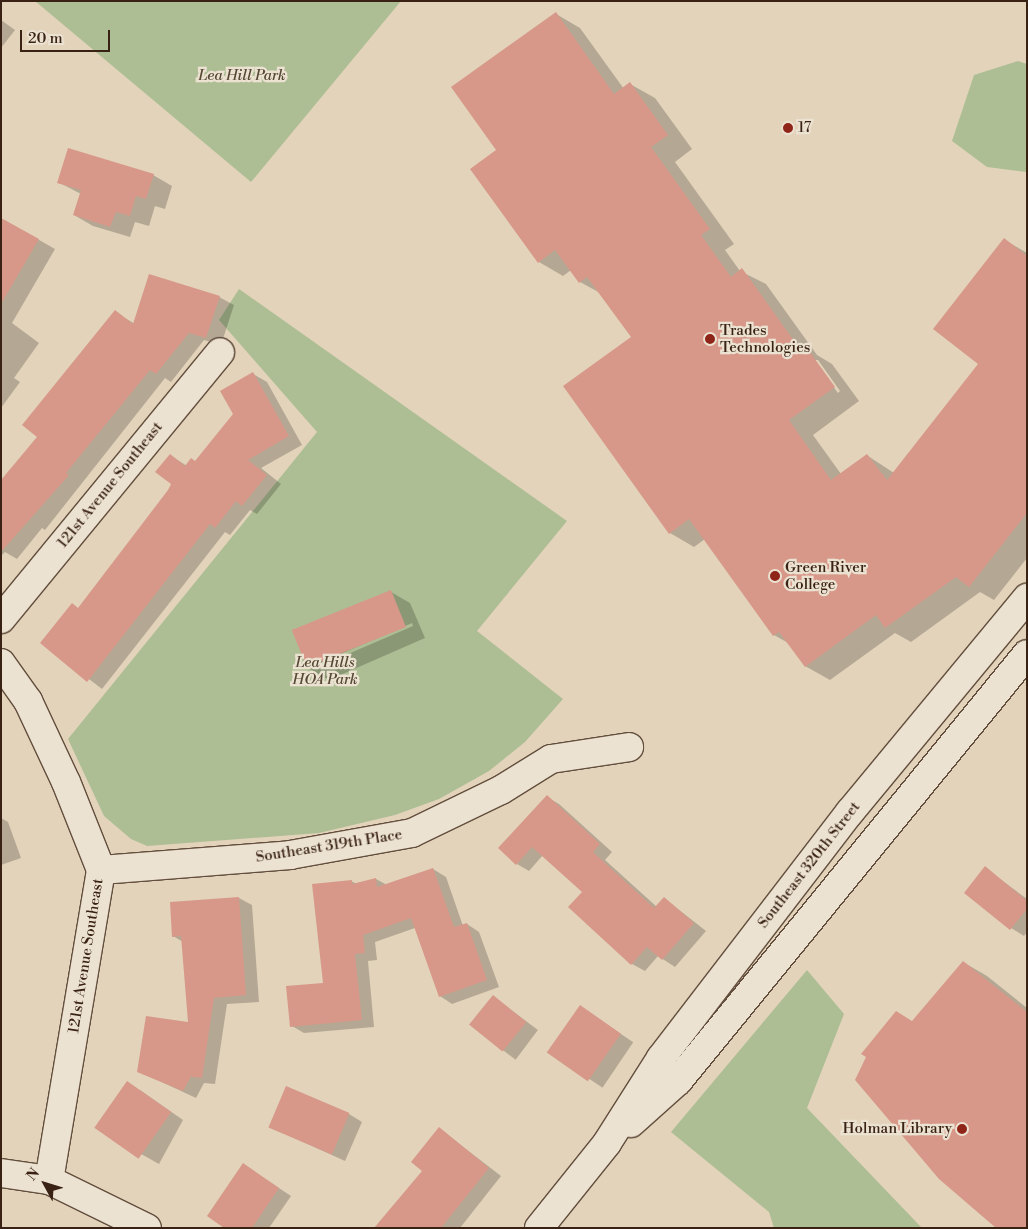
<!DOCTYPE html>
<html>
<head>
<meta charset="utf-8">
<style>
	body { margin:0 }
	#map { position:relative; width:1028px; height:1229px; overflow:hidden; background:#e2d3ba; font-family:"Libre Bodoni",serif }
	div>[style] { position:absolute }
	.green>* { inset:0; background:#aebe94 }
	.shadow>* { inset:0; background:#0003; transform-origin:0 0 }
	.building>* { inset:0; background:#d79889; transform-origin:0 0 }
	.roads { filter:drop-shadow(1px 0 #634e3d) drop-shadow(-1px 0 #634e3d) drop-shadow(0 1px #634e3d) drop-shadow(0 -1px #634e3d) }
	.minor>* { height:28px; margin:-14px; padding:0 14px; transform-origin:14px; border-radius:14px; background:#ece2d2 }
	.tertiary>* { height:28px; margin:-14px; padding:0 14px; transform-origin:14px; border-radius:14px; background:#ece2d2 }
	.dots>* { width:14px; height:14px; translate:-50% -50%; box-sizing:border-box; border:2px solid #ece2d2; border-radius:50% }
	span { translate:-50% -50%; white-space:nowrap; text-align:center; line-height:1.15; -webkit-text-stroke:4.5px #ece2d2; paint-order:stroke }
	.park-label { font-size:15px; color:#564933; font-style:italic }
	.poi-label { font-size:15px; color:#392213 }
	.left { translate:0 -50%; text-align:left }
	.right { translate:-100% -50%; text-align:right }
	.street-label { font-size:15px; color:#392213 }
	.frame { position:absolute; inset:0; border:2px solid #392213; pointer-events:none }
	.north { position:absolute; left:20px; top:1159px; width:50px; height:50px; -webkit-text-stroke:4px #ece2d2; paint-order:stroke; rotate:309deg; font-size:14px; font-weight:700; line-height:20px; text-align:center; color:#392213 }
	.north::after { content:''; display:block; margin:auto; width:18px; height:22px; background:#392213; clip-path:polygon(50% 0,100% 100%,50% 72%,0 100%) }
	.scale { position:absolute; left:20px; top:30px; width:90px; height:22px; box-sizing:border-box; border:2px solid #392213; border-top:0; padding-left:6px; font-size:15px; line-height:18px; white-space:nowrap; color:#392213; -webkit-text-stroke:4px #ece2d2; paint-order:stroke }
</style>
</head>
<body>
<div id="map">
	<div class="green">
		<div style="clip-path:polygon(35px 1px,401px 1px,251px 182px)"></div>
		<div style="clip-path:polygon(1018px 61px,1027px 64px,1027px 172px,987px 167px,952px 141px,974px 75px)"></div>
		<div style="clip-path:polygon(239px 289px,567px 521px,477px 631px,563px 699px,525px 742px,489px 771px,439px 799px,395px 815px,319px 833px,147px 846px,131px 839px,104px 816px,68px 739px,317px 432px,219px 320px)"></div>
		<div style="clip-path:polygon(807px 970px,844px 1014px,807px 1108px,922px 1228px,774px 1228px,769px 1212px,671px 1132px)"></div>
	</div>
	<div class="shadow">
		<div style="clip-path:polygon(evenodd,556px 14px,580px 28px,624px 89px,630px 84px,655px 98px,692px 149px,675px 162px,734px 244px,725px 250px,740px 271px,766px 284px,817px 355px,832px 364px,859px 401px,813px 435px,841px 474px,868px 456px,894px 473px,980px 364px,1005px 240px,1027px 253px,1027px 558px,994px 600px,980px 592px,911px 642px,895px 633px,830px 680px,805px 666px,790px 644px,774px 635px,705px 539px,694px 547px,670px 533px,633px 337px,602px 294px,580px 282px,571px 270px,563px 276px,539px 262px,498px 150px,556px 14px,814px 360px,818px 360px,840px 391px,838px 393px,814px 360px)"></div>
		<div style="clip-path:polygon(1px 20px,15px 30px,1px 48px)"></div>
		<div style="clip-path:polygon(153px 175px,172px 186px,165px 209px,155px 206px,149px 226px,135px 222px,130px 237px,93px 226px,74px 215px,81px 194px,58px 182px)"></div>
		<div style="clip-path:polygon(4px 220px,55px 249px,12px 323px,39px 343px,14px 378px,20px 382px,1px 408px,1px 225px)"></div>
		<div style="clip-path:polygon(219px 297px,234px 305px,221px 345px,204px 340px,171px 382px,165px 378px,45px 530px,42px 528px,17px 559px,5px 552px,1px 556px,1px 482px,38px 436px,115px 312px,135px 324px)"></div>
		<div style="clip-path:polygon(253px 374px,267px 382px,302px 445px,261px 468px,281px 484px,257px 514px,250px 510px,230px 535px,225px 532px,102px 689px,42px 643px,79px 609px,169px 491px,172px 484px,170px 455px,187px 466px,196px 462px,234px 415px)"></div>
		<div style="clip-path:polygon(evenodd,391px 592px,410px 603px,425px 638px,329px 680px,310px 669px,391px 592px,412px 623px,413px 626px,320px 666px,320px 663px,412px 623px)"></div>
		<div style="clip-path:polygon(547px 797px,559px 804px,612px 852px,605px 860px,657px 907px,664px 898px,706px 931px,675px 967px,658px 956px,645px 971px,632px 964px,569px 907px,583px 892px,543px 855px,529px 871px,517px 864px)"></div>
		<div style="clip-path:polygon(1px 818px,8px 822px,21px 858px,1px 865px)"></div>
		<div style="clip-path:polygon(985px 868px,1027px 899px,1027px 932px,1024px 936px,1011px 928px)"></div>
		<div style="clip-path:polygon(433px 869px,446px 877px,463px 926px,467px 924px,479px 932px,499px 987px,452px 1004px,440px 996px,415px 928px,375px 942px,377px 960px,368px 961px,374px 1027px,304px 1033px,292px 1026px,325px 984px,351px 881px,357px 884px,376px 879px,387px 885px)"></div>
		<div style="clip-path:polygon(239px 898px,252px 905px,259px 1002px,227px 1004px,215px 1084px,204px 1083px,196px 1098px,138px 1071px,189px 1024px,183px 942px,173px 936px)"></div>
		<div style="clip-path:polygon(963px 962px,987px 976px,1027px 1008px,1027px 1228px)"></div>
		<div style="left:494px;top:997px;width:55px;height:37px;rotate:37deg"></div>
		<div style="left:581px;top:1007px;width:63px;height:55px;rotate:34deg"></div>
		<div style="clip-path:polygon(140px 1090px,183px 1120px,159px 1164px,100px 1131px)"></div>
		<div style="clip-path:polygon(349px 1114px,362px 1122px,345px 1161px,270px 1127px)"></div>
		<div style="clip-path:polygon(440px 1129px,501px 1176px,460px 1228px,376px 1228px,423px 1171px)"></div>
		<div style="clip-path:polygon(244px 1165px,291px 1196px,269px 1228px,226px 1228px)"></div>
	</div>
	<div class="building">
		<div style="clip-path:polygon(556px 12px,614px 94px,630px 82px,668px 135px,651px 147px,710px 229px,701px 235px,731px 277px,742px 268px,802px 352px,807px 348px,835px 387px,789px 420px,831px 480px,867px 454px,887px 480px,978px 364px,933px 329px,1004px 238px,1027px 256px,1027px 513px,969px 587px,956px 577px,885px 628px,876px 615px,805px 667px,779px 632px,773px 636px,689px 519px,669px 534px,563px 386px,631px 337px,587px 277px,579px 283px,555px 250px,538px 263px,470px 169px,496px 150px,451px 87px)"></div>
		<div style="clip-path:polygon(68px 148px,154px 174px,146px 199px,136px 196px,130px 216px,116px 212px,110px 227px,73px 215px,81px 190px,57px 183px)"></div>
		<div style="clip-path:polygon(1px 218px,39px 239px,1px 304px)"></div>
		<div style="clip-path:polygon(149px 274px,220px 296px,206px 338px,189px 333px,156px 374px,150px 370px,66px 473px,69px 475px,1px 552px,1px 480px,37px 437px,22px 425px,115px 310px,133px 324px)"></div>
		<div style="clip-path:polygon(253px 372px,289px 436px,248px 460px,267px 475px,242px 506px,236px 501px,215px 528px,210px 524px,87px 682px,40px 643px,72px 603px,78px 608px,168px 490px,171px 484px,155px 472px,170px 454px,185px 466px,191px 458px,195px 461px,233px 414px,220px 391px)"></div>
		<div style="left:391px;top:590px;width:40px;height:107px;rotate:68deg"></div>
		<div style="clip-path:polygon(547px 795px,600px 844px,593px 852px,654px 908px,664px 897px,694px 923px,662px 960px,647px 947px,631px 965px,568px 907px,582px 892px,532px 847px,516px 865px,498px 848px)"></div>
		<div style="clip-path:polygon(985px 866px,1027px 901px,1027px 909px,1010px 930px,964px 893px)"></div>
		<div style="clip-path:polygon(433px 868px,454px 927px,467px 923px,487px 980px,439px 997px,411px 918px,363px 935px,365px 953px,355px 954px,362px 1020px,290px 1027px,286px 986px,323px 983px,312px 884px,352px 880px,352px 884px,376px 878px,377px 887px)"></div>
		<div style="clip-path:polygon(239px 897px,246px 995px,214px 998px,202px 1078px,192px 1077px,192px 1075px,183px 1091px,137px 1072px,146px 1016px,188px 1022px,181px 936px,172px 937px,170px 902px)"></div>
		<div style="clip-path:polygon(963px 961px,1027px 1012px,1027px 1228px,996px 1228px,939px 1179px,855px 1080px,866px 1057px,861px 1054px,896px 1011px,912px 1021px)"></div>
		<div style="left:493px;top:995px;width:43px;height:38px;rotate:39deg"></div>
		<div style="left:580px;top:1005px;width:50px;height:58px;rotate:35deg"></div>
		<div style="left:127px;top:1081px;width:54px;height:57px;rotate:35deg"></div>
		<div style="left:286px;top:1086px;width:69px;height:45px;rotate:23deg"></div>
		<div style="clip-path:polygon(439px 1127px,489px 1168px,441px 1228px,374px 1228px,422px 1171px,411px 1162px)"></div>
		<div style="clip-path:polygon(243px 1163px,279px 1188px,252px 1228px,224px 1228px,207px 1216px)"></div>
	</div>
	<div class="roads">
		<div class="minor">
			<div style="left:1px;top:619px;width:345px;rotate:-50.6deg"></div>
			<div style="left:1px;top:663px;width:47px;rotate:54.6deg"></div>
			<div style="left:28px;top:701px;width:89px;rotate:64.9deg"></div>
			<div style="left:66px;top:782px;width:95px;rotate:68.3deg"></div>
			<div style="left:101px;top:870px;width:314px;rotate:99.5deg"></div>
			<div style="left:101px;top:870px;width:190px;rotate:-4.5deg"></div>
			<div style="left:290px;top:855px;width:124px;rotate:-10.2deg"></div>
			<div style="left:412px;top:833px;width:99px;rotate:-25.8deg"></div>
			<div style="left:501px;top:790px;width:59px;rotate:-31.8deg"></div>
			<div style="left:551px;top:759px;width:79px;rotate:-8.7deg"></div>
			<div style="left:1px;top:1173px;width:49px;rotate:8.3deg"></div>
			<div style="left:49px;top:1180px;width:109px;rotate:26.1deg"></div>
		</div>
		<div class="tertiary">
			<div style="left:631px;top:1123px;width:63px;rotate:-41.8deg"></div>
			<div style="left:678px;top:1081px;width:551px;rotate:-50.74deg"></div>
			<div style="left:539px;top:1228px;width:109px;rotate:-51.3deg"></div>
			<div style="left:607px;top:1143px;width:101px;rotate:-57.6deg"></div>
			<div style="left:661px;top:1058px;width:310px;rotate:-52.5deg"></div>
			<div style="left:850px;top:812px;width:278px;rotate:-50.4deg"></div>
		</div>
	</div>
	<div class="dots">
		<div style="left:788px;top:128px;background:#8f2418"></div>
		<div style="left:710px;top:339px;background:#8f2418"></div>
		<div style="left:775px;top:576px;background:#8f2418"></div>
		<div style="left:962px;top:1129px;background:#8f2418"></div>
	</div>
	<div class="park-label">
		<span style="left:242px;top:76px">Lea Hill Park</span>
		<span style="left:325px;top:671px">Lea Hills<br>HOA Park</span>
	</div>
	<div class="poi-label">
		<span class="left" style="left:798px;top:128px">17</span>
		<span class="left" style="left:720px;top:339px">Trades<br>Technologies</span>
		<span class="left" style="left:785px;top:576px">Green River<br>College</span>
		<span class="right" style="left:952px;top:1129px">Holman Library</span>
	</div>
	<div class="street-label">
		<span style="left:110px;top:485px;rotate:-51deg">121st Avenue Southeast</span>
		<span style="left:329px;top:846px;rotate:-9deg">Southeast 319th Place</span>
		<span style="left:809px;top:865px;rotate:-52deg">Southeast 320th Street</span>
		<span style="left:86px;top:956px;rotate:-81deg">121st Avenue Southeast</span>
	</div>
	<div class="frame"></div>
	<div class="north">N</div>
	<div class="scale">20 m</div>
</div>
</body>
</html>
